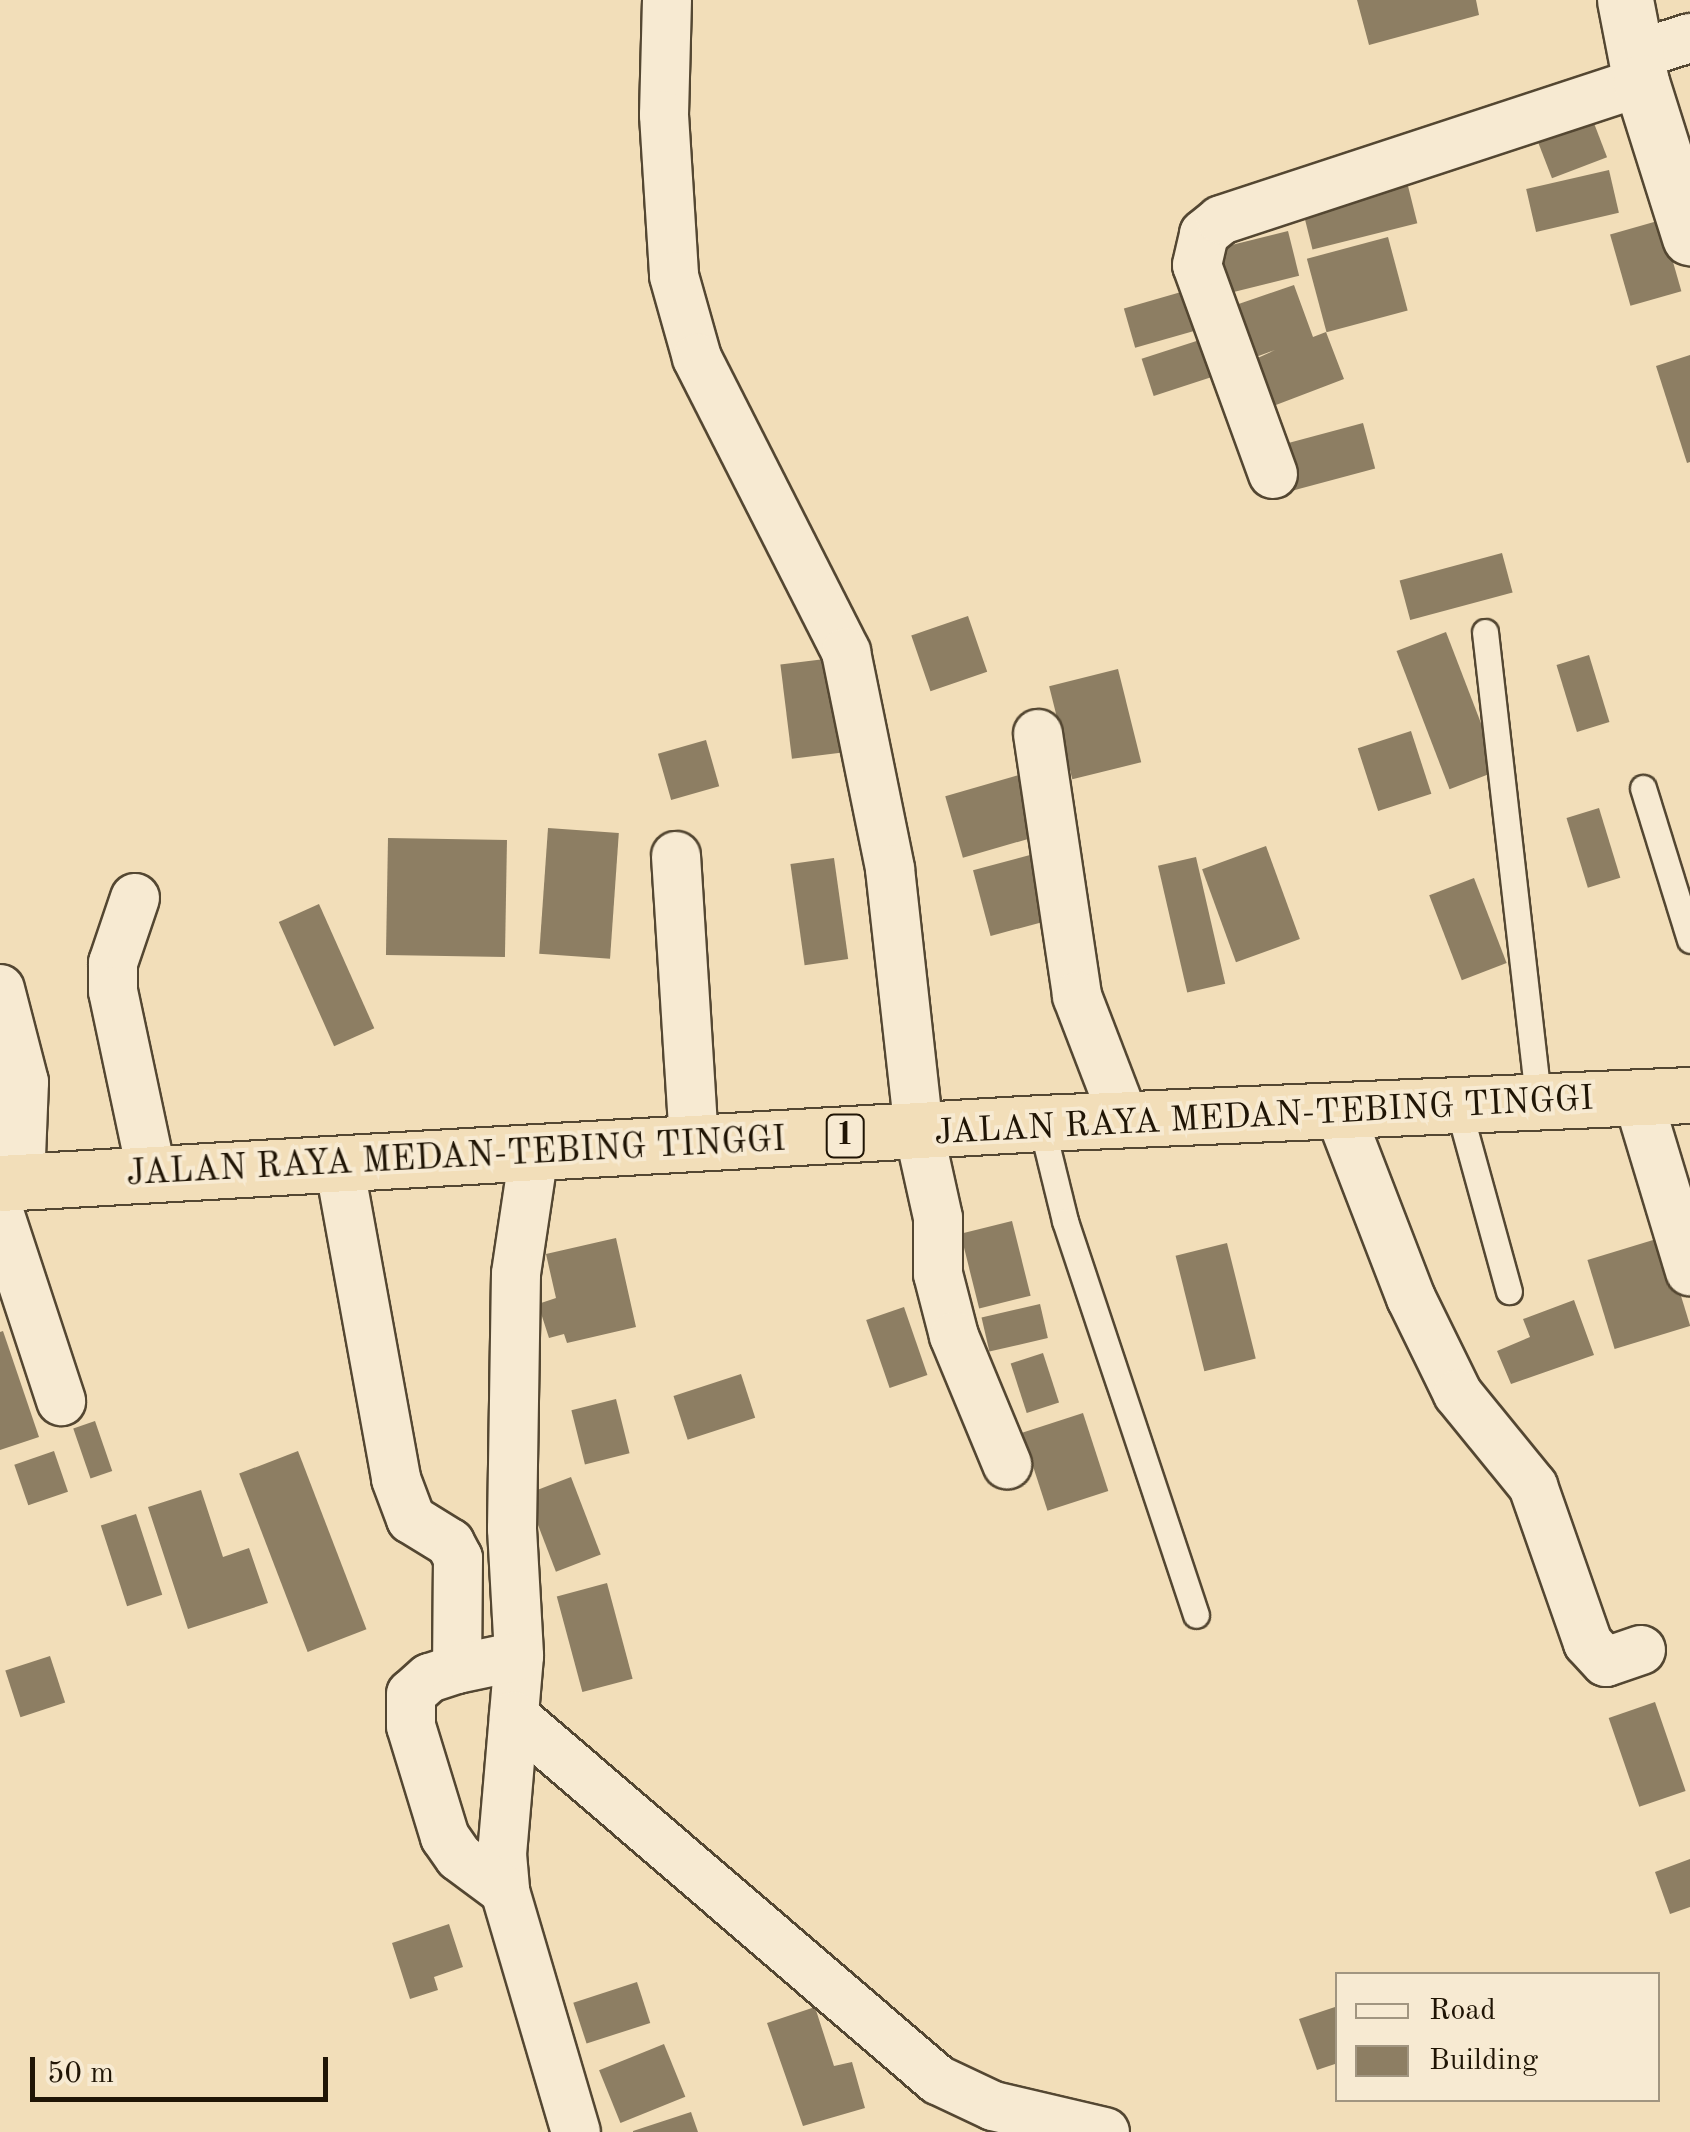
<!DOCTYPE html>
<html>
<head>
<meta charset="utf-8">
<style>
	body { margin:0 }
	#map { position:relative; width:1690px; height:2132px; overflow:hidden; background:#f2deb9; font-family:"Old Standard TT",serif }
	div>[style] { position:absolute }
	.building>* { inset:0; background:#8d7e63; transform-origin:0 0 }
	.roads { filter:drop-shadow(2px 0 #544732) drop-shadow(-2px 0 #544732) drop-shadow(0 2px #544732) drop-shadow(0 -2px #544732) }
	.lane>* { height:25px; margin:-12.5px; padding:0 12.5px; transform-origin:12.5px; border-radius:12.5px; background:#f7ead2 }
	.street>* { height:48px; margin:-24px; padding:0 24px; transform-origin:24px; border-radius:24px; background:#f7ead2 }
	.secondary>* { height:55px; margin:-27.5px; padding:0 27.5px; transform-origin:27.5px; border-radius:27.5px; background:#f7ead2 }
	.highway>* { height:55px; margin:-27.5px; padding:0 27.5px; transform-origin:27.5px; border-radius:27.5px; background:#f2deb9 }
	span { translate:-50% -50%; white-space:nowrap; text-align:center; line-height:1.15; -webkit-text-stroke:8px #f7ead2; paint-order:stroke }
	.shield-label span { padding:2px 8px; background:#f7ead2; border:2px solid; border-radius:8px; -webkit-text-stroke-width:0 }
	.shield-label { font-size:32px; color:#201505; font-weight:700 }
	.street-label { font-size:35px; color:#201505 }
	.legend { position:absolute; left:1335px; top:1972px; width:325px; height:130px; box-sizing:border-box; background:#f7ead2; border:2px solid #a19580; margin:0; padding:12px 18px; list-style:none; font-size:30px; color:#201505 }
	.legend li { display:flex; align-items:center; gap:20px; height:50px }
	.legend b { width:50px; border:2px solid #a19580 }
	.scale { position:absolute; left:30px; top:2057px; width:298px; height:45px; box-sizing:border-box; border:5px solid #201505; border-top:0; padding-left:12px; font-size:30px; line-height:35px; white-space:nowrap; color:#201505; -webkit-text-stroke:8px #f7ead2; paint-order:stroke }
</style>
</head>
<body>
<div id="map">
	<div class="building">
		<div style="clip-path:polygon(1357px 0,1476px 0,1479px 15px,1369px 45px)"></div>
		<div style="left:1592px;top:118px;width:42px;height:59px;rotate:69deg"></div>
		<div style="left:1404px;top:170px;width:55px;height:108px;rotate:76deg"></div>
		<div style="left:1609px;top:170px;width:44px;height:85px;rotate:77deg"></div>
		<div style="left:1661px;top:220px;width:74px;height:53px;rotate:74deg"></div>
		<div style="left:1288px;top:231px;width:46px;height:82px;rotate:76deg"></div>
		<div style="left:1388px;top:237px;width:76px;height:84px;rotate:75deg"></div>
		<div style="clip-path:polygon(1294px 285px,1313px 337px,1326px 332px,1344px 379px,1268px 408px,1251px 361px,1275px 350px,1245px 361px,1227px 308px)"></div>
		<div style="left:1195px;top:288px;width:41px;height:74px;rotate:74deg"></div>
		<div style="left:1212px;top:336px;width:39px;height:74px;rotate:72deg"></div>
		<div style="clip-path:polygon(1690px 355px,1690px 462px,1687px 463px,1656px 366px)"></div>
		<div style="left:1363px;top:423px;width:47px;height:85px;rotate:75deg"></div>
		<div style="left:1502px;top:553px;width:41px;height:106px;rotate:75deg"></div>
		<div style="left:968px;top:616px;width:59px;height:60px;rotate:71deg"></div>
		<div style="left:1446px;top:632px;width:148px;height:53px;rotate:69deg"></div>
		<div style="left:1589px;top:655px;width:70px;height:34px;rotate:73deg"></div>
		<div style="left:833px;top:658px;width:95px;height:53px;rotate:83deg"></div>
		<div style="left:1118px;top:669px;width:96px;height:71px;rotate:76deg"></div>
		<div style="left:1411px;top:731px;width:66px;height:56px;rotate:72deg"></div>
		<div style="left:706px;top:740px;width:48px;height:50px;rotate:74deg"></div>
		<div style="left:1026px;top:773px;width:64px;height:84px;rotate:74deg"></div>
		<div style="left:1599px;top:808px;width:73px;height:34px;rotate:73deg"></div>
		<div style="left:548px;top:828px;width:71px;height:126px;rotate:4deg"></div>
		<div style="left:388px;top:838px;width:119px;height:117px;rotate:1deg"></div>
		<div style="left:1266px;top:846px;width:99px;height:68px;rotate:70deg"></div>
		<div style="left:1030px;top:855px;width:68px;height:59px;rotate:75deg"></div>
		<div style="left:1196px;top:857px;width:130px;height:39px;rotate:77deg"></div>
		<div style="left:834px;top:858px;width:102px;height:44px;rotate:82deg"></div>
		<div style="left:1474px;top:878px;width:91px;height:48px;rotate:69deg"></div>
		<div style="left:319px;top:904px;width:136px;height:44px;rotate:66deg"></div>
		<div style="left:1012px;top:1221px;width:77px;height:53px;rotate:76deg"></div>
		<div style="left:1663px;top:1237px;width:93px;height:79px;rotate:73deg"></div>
		<div style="clip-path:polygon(616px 1238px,636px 1327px,567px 1343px,564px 1334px,549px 1338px,538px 1304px,556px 1298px,546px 1254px)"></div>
		<div style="left:1227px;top:1243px;width:119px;height:53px;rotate:76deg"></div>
		<div style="clip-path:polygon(1574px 1300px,1594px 1355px,1511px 1384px,1497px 1351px,1530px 1337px,1523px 1319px)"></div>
		<div style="left:1040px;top:1304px;width:35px;height:60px;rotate:77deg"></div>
		<div style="left:904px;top:1307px;width:72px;height:40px;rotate:71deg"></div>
		<div style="clip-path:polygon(3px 1331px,39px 1437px,0 1450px,0 1332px)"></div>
		<div style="left:1043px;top:1353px;width:52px;height:34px;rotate:72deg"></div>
		<div style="left:741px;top:1374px;width:46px;height:71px;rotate:72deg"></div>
		<div style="left:616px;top:1399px;width:56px;height:46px;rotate:76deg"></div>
		<div style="left:1083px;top:1413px;width:82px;height:64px;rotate:72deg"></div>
		<div style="left:95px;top:1421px;width:53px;height:23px;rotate:71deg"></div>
		<div style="left:54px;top:1451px;width:43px;height:42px;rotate:71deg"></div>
		<div style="left:298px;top:1451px;width:191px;height:63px;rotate:69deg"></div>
		<div style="left:571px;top:1477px;width:83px;height:48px;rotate:69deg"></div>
		<div style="clip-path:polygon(201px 1490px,223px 1557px,249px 1548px,268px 1603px,188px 1629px,148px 1507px)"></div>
		<div style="left:136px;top:1514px;width:85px;height:37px;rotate:72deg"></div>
		<div style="left:607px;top:1583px;width:99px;height:52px;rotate:75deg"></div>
		<div style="left:50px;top:1656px;width:49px;height:47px;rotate:72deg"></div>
		<div style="left:1655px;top:1702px;width:94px;height:49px;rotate:71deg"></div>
		<div style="clip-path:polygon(1690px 1859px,1690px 1907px,1670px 1914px,1655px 1872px)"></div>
		<div style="clip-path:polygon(449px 1924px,463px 1967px,434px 1977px,438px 1990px,410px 1999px,392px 1943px)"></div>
		<div style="left:637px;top:1982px;width:43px;height:67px;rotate:72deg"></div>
		<div style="clip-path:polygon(1338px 2006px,1338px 2063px,1317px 2070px,1299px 2019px)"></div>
		<div style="clip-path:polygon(815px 2007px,834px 2066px,852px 2062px,865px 2108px,803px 2126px,767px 2023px)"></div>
		<div style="left:664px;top:2044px;width:57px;height:70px;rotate:68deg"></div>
		<div style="clip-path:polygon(691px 2112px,698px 2132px,633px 2132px,633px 2131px)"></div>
	</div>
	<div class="roads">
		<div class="lane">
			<div style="left:1485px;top:632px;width:478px;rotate:83.5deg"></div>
			<div style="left:1643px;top:788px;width:159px;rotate:72.8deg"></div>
			<div style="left:1459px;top:1110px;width:188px;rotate:74.6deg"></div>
			<div style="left:1041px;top:1123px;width:101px;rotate:76.2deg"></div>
			<div style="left:1065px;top:1221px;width:415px;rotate:71.6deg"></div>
		</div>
		<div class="street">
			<div style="left:667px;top:0;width:115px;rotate:91.5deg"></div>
			<div style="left:664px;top:115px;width:161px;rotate:86.4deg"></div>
			<div style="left:674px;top:276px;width:85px;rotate:74.3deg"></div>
			<div style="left:697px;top:358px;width:330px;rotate:63.1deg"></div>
			<div style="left:846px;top:652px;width:221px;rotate:78.5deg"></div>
			<div style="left:890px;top:869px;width:265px;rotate:83.7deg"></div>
			<div style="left:919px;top:1132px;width:88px;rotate:77.5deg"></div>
			<div style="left:938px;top:1218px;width:56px;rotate:90deg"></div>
			<div style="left:938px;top:1274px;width:64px;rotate:75.5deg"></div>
			<div style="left:954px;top:1336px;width:139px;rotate:67.5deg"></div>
			<div style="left:1636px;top:55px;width:57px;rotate:-17.5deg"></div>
			<div style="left:1273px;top:474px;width:222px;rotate:-110deg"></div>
			<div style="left:1197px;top:265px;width:32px;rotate:-77deg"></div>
			<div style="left:1204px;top:234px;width:22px;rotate:-39deg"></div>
			<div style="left:1221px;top:220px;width:442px;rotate:-18.2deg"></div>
			<div style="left:1038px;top:734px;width:265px;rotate:81.5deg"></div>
			<div style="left:1077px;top:996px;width:134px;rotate:69deg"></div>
			<div style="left:676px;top:856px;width:289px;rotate:86.4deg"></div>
			<div style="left:135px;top:898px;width:69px;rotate:108.7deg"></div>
			<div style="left:113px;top:963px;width:28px;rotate:90deg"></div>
			<div style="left:113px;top:991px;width:188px;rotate:78deg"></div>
			<div style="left:0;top:989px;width:96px;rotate:75.5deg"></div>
			<div style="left:24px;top:1082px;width:100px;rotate:92.3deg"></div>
			<div style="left:1638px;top:1099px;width:180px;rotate:73.2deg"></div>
			<div style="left:1338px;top:1109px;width:203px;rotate:68.9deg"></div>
			<div style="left:1411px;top:1298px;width:107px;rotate:63.9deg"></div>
			<div style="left:1458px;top:1394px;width:119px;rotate:50.8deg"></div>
			<div style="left:1533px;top:1486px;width:166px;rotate:70.7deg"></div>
			<div style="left:1588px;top:1643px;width:26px;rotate:47deg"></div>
			<div style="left:1606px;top:1662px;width:37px;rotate:-19deg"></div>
			<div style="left:534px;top:1153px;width:122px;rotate:98.5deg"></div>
			<div style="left:516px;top:1274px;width:255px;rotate:90.9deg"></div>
			<div style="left:512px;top:1529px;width:127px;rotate:86.8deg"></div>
			<div style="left:519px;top:1656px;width:199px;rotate:94.9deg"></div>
			<div style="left:502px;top:1854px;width:37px;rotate:85deg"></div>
			<div style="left:505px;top:1891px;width:251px;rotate:73.6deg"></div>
			<div style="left:339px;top:1164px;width:320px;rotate:79.7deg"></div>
			<div style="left:396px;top:1479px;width:43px;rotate:69.4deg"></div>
			<div style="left:411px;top:1519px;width:46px;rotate:31.6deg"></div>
			<div style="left:450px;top:1543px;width:17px;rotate:62deg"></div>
			<div style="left:458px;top:1558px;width:111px;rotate:90.5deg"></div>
			<div style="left:457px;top:1669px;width:63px;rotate:-11.8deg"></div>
			<div style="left:0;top:1215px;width:196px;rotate:71.8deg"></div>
			<div style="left:457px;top:1669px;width:29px;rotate:162deg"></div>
			<div style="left:429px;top:1678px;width:24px;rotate:138deg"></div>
			<div style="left:411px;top:1694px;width:32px;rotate:90deg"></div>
			<div style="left:411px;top:1726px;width:116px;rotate:73deg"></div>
			<div style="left:445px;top:1837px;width:24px;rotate:55deg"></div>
			<div style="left:459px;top:1857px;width:57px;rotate:36.5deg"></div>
			<div style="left:514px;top:1716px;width:559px;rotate:40.65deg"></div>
			<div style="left:938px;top:2080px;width:61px;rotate:25.3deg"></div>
			<div style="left:993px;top:2106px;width:115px;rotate:13.1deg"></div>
		</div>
		<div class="secondary">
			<div style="left:1625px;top:0;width:84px;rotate:79deg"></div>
			<div style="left:1641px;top:82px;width:163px;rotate:72.5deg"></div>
		</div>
		<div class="highway">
			<div style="left:0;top:1183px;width:1043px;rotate:-3.3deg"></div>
			<div style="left:1041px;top:1123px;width:650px;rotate:-2.47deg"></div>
		</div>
	</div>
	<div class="shield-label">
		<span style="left:845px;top:1136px">1</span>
	</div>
	<div class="street-label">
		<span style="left:1264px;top:1117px;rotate:-3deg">JALAN RAYA MEDAN-TEBING TINGGI</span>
		<span style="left:456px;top:1158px;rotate:-3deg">JALAN RAYA MEDAN-TEBING TINGGI</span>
	</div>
	<ul class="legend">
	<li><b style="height:12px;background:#f7ead2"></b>Road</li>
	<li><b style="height:28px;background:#8d7e63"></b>Building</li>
	</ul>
	<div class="scale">50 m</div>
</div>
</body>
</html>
